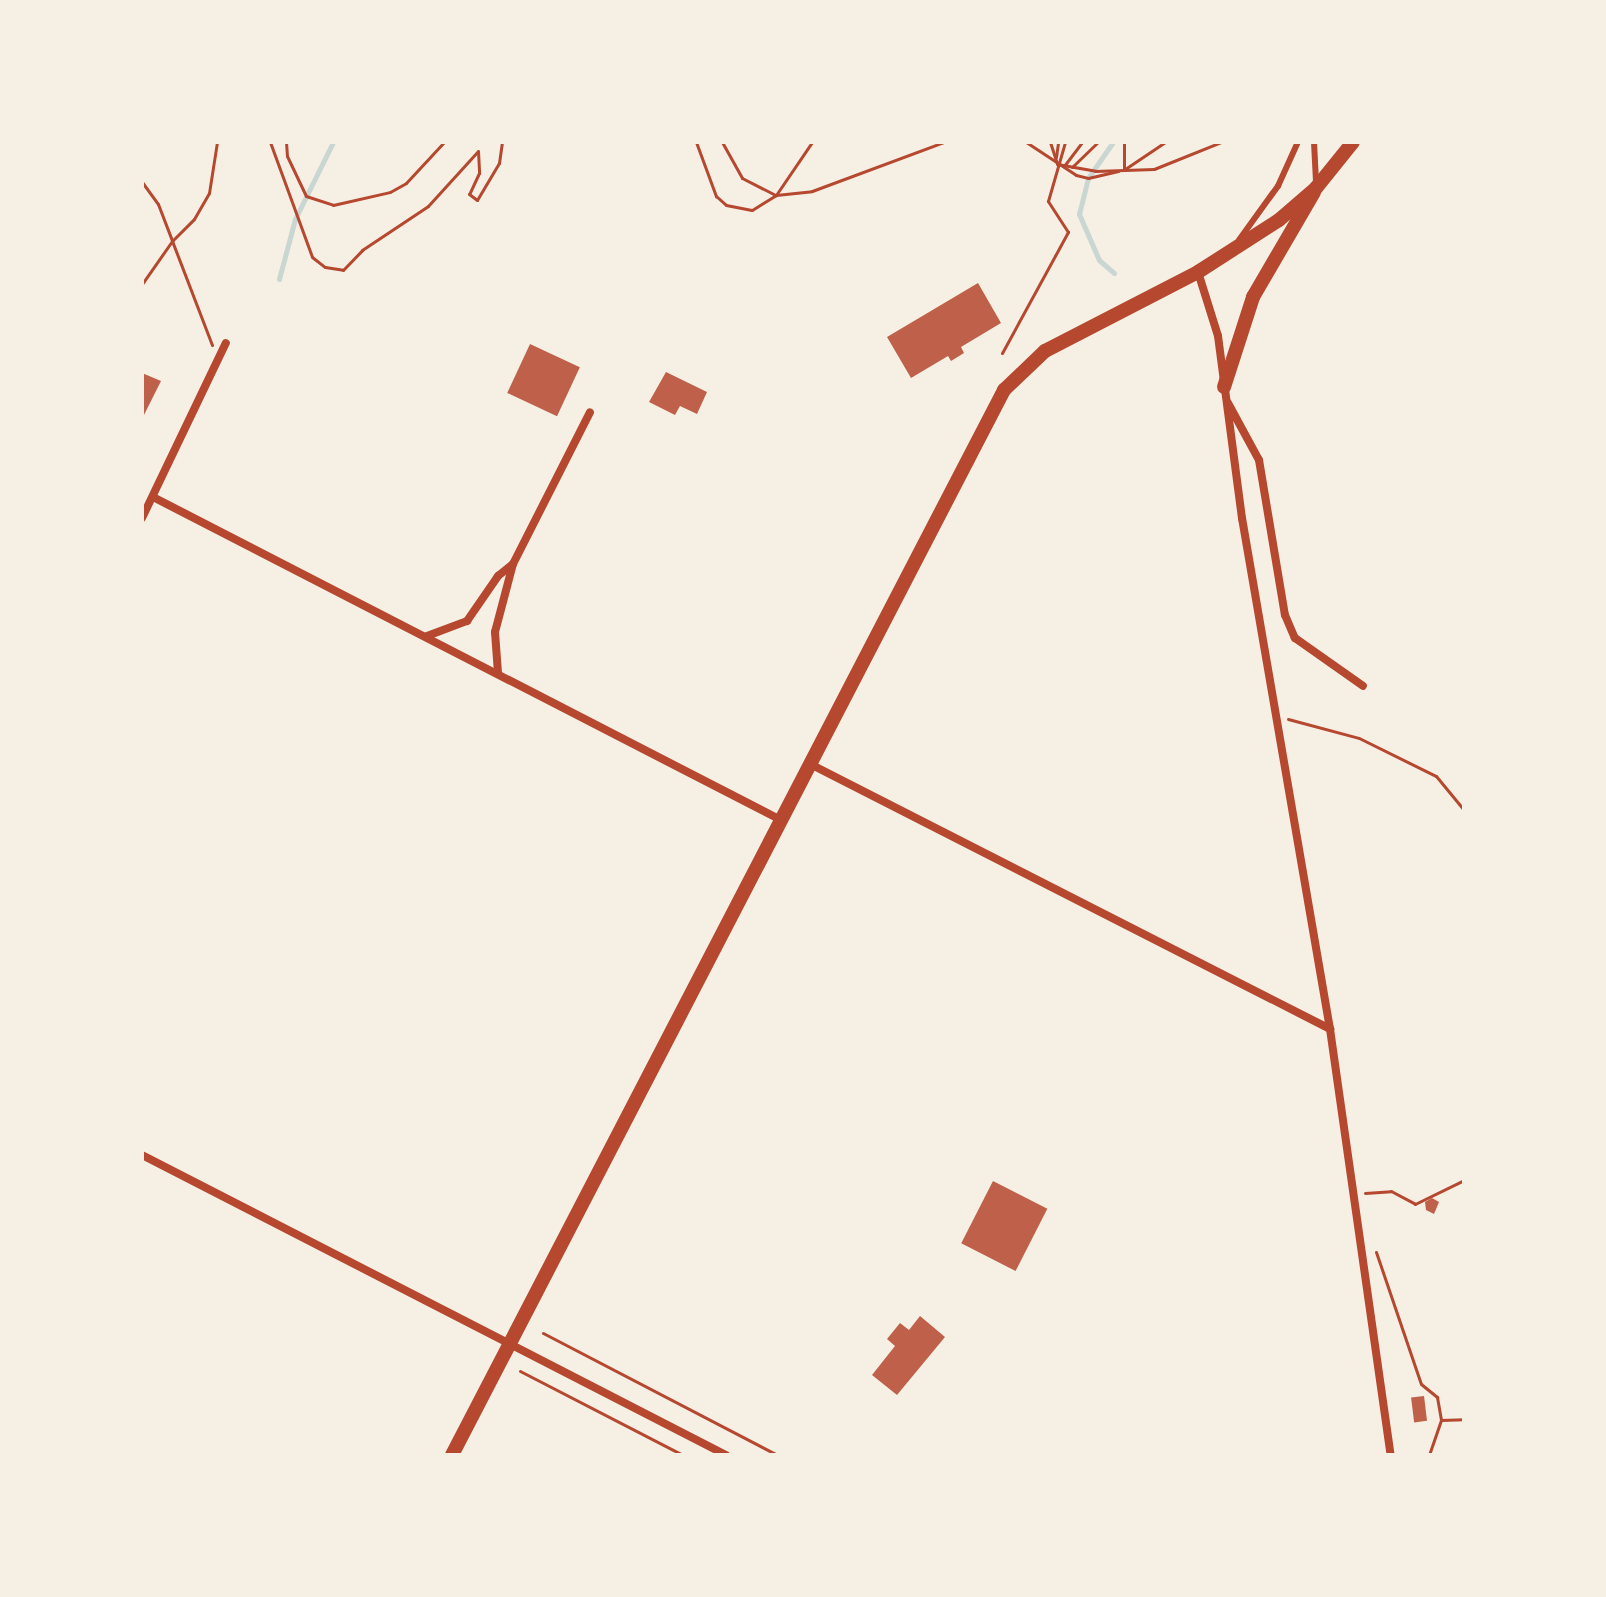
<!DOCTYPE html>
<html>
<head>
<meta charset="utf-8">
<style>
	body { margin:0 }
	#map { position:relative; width:1606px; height:1597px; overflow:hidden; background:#f6efe4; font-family:"DejaVu Sans",sans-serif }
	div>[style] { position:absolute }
	.stream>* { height:5px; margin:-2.5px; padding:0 2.5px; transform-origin:2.5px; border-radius:2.5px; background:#c9d6d2 }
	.building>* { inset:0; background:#bf614a; transform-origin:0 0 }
	.path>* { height:3px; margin:-1.5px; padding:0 1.5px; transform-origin:1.5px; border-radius:1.5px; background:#b5482f }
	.service>* { height:6px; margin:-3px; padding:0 3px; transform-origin:3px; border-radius:3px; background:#b5482f }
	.minor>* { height:8px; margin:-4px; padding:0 4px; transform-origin:4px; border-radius:4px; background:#b5482f }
	.tertiary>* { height:14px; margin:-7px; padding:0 7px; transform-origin:7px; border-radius:7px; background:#b5482f }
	span { translate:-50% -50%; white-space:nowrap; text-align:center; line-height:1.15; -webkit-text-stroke:8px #f6efe4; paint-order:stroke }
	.frame { position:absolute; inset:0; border:144px solid #f6efe4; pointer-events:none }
</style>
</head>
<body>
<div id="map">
	<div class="stream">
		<div style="left:1113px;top:142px;width:44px;rotate:124.8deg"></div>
		<div style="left:1088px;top:178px;width:37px;rotate:104deg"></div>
		<div style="left:1079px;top:214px;width:50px;rotate:66.5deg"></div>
		<div style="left:1099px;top:260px;width:20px;rotate:41deg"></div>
		<div style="left:279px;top:279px;width:62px;rotate:-75.1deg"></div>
		<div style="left:295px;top:219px;width:86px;rotate:-63.7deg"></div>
	</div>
	<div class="building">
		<div style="clip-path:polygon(978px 283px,1001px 323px,961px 347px,964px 353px,951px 361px,948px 356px,911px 378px,887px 337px)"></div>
		<div style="left:530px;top:344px;width:55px;height:54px;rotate:25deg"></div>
		<div style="clip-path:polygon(666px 372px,707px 392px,697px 414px,680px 406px,675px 415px,649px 402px)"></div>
		<div style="clip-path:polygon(142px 373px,161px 381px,142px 419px)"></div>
		<div style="left:993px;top:1181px;width:61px;height:70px;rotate:27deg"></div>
		<div style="clip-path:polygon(1432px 1198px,1439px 1202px,1434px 1214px,1426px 1210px,1425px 1202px)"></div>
		<div style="clip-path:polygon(920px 1316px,945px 1337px,897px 1395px,872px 1375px,895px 1346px,887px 1339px,900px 1323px,909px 1330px)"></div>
		<div style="left:1424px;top:1396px;width:25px;height:13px;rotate:83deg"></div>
	</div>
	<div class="path">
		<div style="left:270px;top:142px;width:122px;rotate:69.9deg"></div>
		<div style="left:312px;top:257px;width:16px;rotate:38deg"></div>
		<div style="left:325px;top:267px;width:18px;rotate:9deg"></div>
		<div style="left:343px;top:270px;width:28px;rotate:-46deg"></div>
		<div style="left:362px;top:250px;width:79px;rotate:-33.7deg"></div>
		<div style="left:428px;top:206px;width:74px;rotate:-47.7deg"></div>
		<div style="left:478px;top:151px;width:22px;rotate:87deg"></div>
		<div style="left:479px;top:173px;width:23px;rotate:115deg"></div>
		<div style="left:469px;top:194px;width:10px;rotate:37deg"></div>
		<div style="left:477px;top:200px;width:43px;rotate:-59.3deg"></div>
		<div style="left:499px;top:163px;width:21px;rotate:-82deg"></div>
		<div style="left:286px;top:142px;width:14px;rotate:86deg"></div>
		<div style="left:287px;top:156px;width:44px;rotate:64.6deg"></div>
		<div style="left:306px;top:196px;width:28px;rotate:18deg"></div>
		<div style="left:333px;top:205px;width:58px;rotate:-12.8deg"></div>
		<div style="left:390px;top:192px;width:18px;rotate:-29deg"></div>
		<div style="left:406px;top:183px;width:56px;rotate:-47.2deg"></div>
		<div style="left:347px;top:142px;width:3px"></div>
		<div style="left:696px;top:142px;width:58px;rotate:69.7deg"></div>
		<div style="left:716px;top:196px;width:13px;rotate:42deg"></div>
		<div style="left:726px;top:205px;width:26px;rotate:11deg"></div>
		<div style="left:752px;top:210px;width:28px;rotate:-32deg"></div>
		<div style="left:776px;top:195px;width:64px;rotate:-55.8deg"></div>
		<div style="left:722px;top:142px;width:41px;rotate:60.9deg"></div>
		<div style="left:742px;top:178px;width:38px;rotate:27deg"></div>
		<div style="left:776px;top:195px;width:36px;rotate:-6deg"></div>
		<div style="left:812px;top:191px;width:141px;rotate:-20.4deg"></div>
		<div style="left:1026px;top:142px;width:60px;rotate:33.4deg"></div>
		<div style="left:1076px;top:175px;width:12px;rotate:14deg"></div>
		<div style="left:1088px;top:178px;width:31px;rotate:-13deg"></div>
		<div style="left:1050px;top:142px;width:23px;rotate:72deg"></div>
		<div style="left:1056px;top:157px;width:15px;rotate:-82deg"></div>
		<div style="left:1057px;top:164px;width:39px;rotate:10deg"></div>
		<div style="left:1095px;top:171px;width:59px;rotate:-1.9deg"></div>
		<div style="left:1154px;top:169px;width:72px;rotate:-21.9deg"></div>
		<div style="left:1064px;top:166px;width:30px;rotate:-53deg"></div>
		<div style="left:1072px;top:167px;width:36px;rotate:-44deg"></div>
		<div style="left:1125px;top:169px;width:48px;rotate:-34deg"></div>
		<div style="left:1124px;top:170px;width:28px;rotate:-90deg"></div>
		<div style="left:142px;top:182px;width:27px;rotate:54deg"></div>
		<div style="left:158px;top:204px;width:40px;rotate:69deg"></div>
		<div style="left:172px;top:241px;width:52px;rotate:124.9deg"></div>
		<div style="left:142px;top:211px;width:10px;rotate:90deg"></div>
		<div style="left:212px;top:345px;width:111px;rotate:-111deg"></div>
		<div style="left:172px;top:241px;width:31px;rotate:-45deg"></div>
		<div style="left:194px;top:219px;width:30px;rotate:-60deg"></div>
		<div style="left:209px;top:193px;width:52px;rotate:-81.1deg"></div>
		<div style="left:1002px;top:353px;width:138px;rotate:-61.4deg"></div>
		<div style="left:1068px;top:232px;width:37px;rotate:-123deg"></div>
		<div style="left:1048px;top:201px;width:61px;rotate:-73.9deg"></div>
		<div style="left:1288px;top:719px;width:73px;rotate:15deg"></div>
		<div style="left:1359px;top:738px;width:86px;rotate:26.3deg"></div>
		<div style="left:1436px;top:776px;width:44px;rotate:50.5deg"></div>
		<div style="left:1365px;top:1193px;width:26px;rotate:-4deg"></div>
		<div style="left:1391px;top:1191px;width:27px;rotate:28deg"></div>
		<div style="left:1415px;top:1204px;width:55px;rotate:-26.1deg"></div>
		<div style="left:1376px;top:1252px;width:139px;rotate:71.2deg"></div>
		<div style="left:1421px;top:1384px;width:21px;rotate:39deg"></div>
		<div style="left:1437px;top:1397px;width:23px;rotate:80deg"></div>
		<div style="left:1441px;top:1420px;width:37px;rotate:109deg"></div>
		<div style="left:543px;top:1333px;width:264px;rotate:27.5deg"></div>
		<div style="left:520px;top:1371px;width:183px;rotate:27.3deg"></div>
		<div style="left:1441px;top:1420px;width:23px;rotate:-2deg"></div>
	</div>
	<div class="service">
		<div style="left:1314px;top:142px;width:40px;rotate:87.1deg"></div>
		<div style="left:1239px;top:240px;width:67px;rotate:-54.2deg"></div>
		<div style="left:1278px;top:186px;width:48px;rotate:-65.6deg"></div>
	</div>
	<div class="minor">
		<div style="left:1198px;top:272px;width:67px;rotate:72.6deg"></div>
		<div style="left:1218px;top:336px;width:184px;rotate:82.5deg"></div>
		<div style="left:1242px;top:518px;width:519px;rotate:80.23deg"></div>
		<div style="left:1330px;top:1029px;width:430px;rotate:81.9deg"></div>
		<div style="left:1228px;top:403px;width:65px;rotate:61.5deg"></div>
		<div style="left:1259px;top:460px;width:157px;rotate:80.5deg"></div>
		<div style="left:1285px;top:615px;width:25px;rotate:67deg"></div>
		<div style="left:1295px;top:638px;width:83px;rotate:35.2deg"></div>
		<div style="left:153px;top:497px;width:704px;rotate:27.22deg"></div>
		<div style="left:142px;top:518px;width:194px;rotate:-64.4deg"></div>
		<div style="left:427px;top:636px;width:43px;rotate:-20.6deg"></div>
		<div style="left:467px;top:621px;width:55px;rotate:-55.4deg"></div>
		<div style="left:498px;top:576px;width:19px;rotate:-39deg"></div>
		<div style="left:498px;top:673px;width:41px;rotate:-94.2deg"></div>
		<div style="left:495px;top:632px;width:70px;rotate:-75.2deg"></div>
		<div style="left:513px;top:564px;width:170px;rotate:-63.1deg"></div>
		<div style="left:810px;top:764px;width:584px;rotate:27deg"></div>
		<div style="left:142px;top:1155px;width:657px;rotate:27.19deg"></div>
	</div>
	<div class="tertiary">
		<div style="left:1224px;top:387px;width:95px;rotate:-72.1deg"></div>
		<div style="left:1253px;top:297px;width:121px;rotate:-59.8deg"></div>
		<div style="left:452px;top:1455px;width:1200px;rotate:-62.6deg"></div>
		<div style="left:1004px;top:390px;width:57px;rotate:-43.6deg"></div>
		<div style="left:1045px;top:351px;width:172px;rotate:-27.3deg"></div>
		<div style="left:1198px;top:272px;width:96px;rotate:-32.7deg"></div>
		<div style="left:1279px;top:220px;width:49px;rotate:-40.9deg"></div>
		<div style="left:1316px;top:188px;width:59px;rotate:-51.2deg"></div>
	</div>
	<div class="frame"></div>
</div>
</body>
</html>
